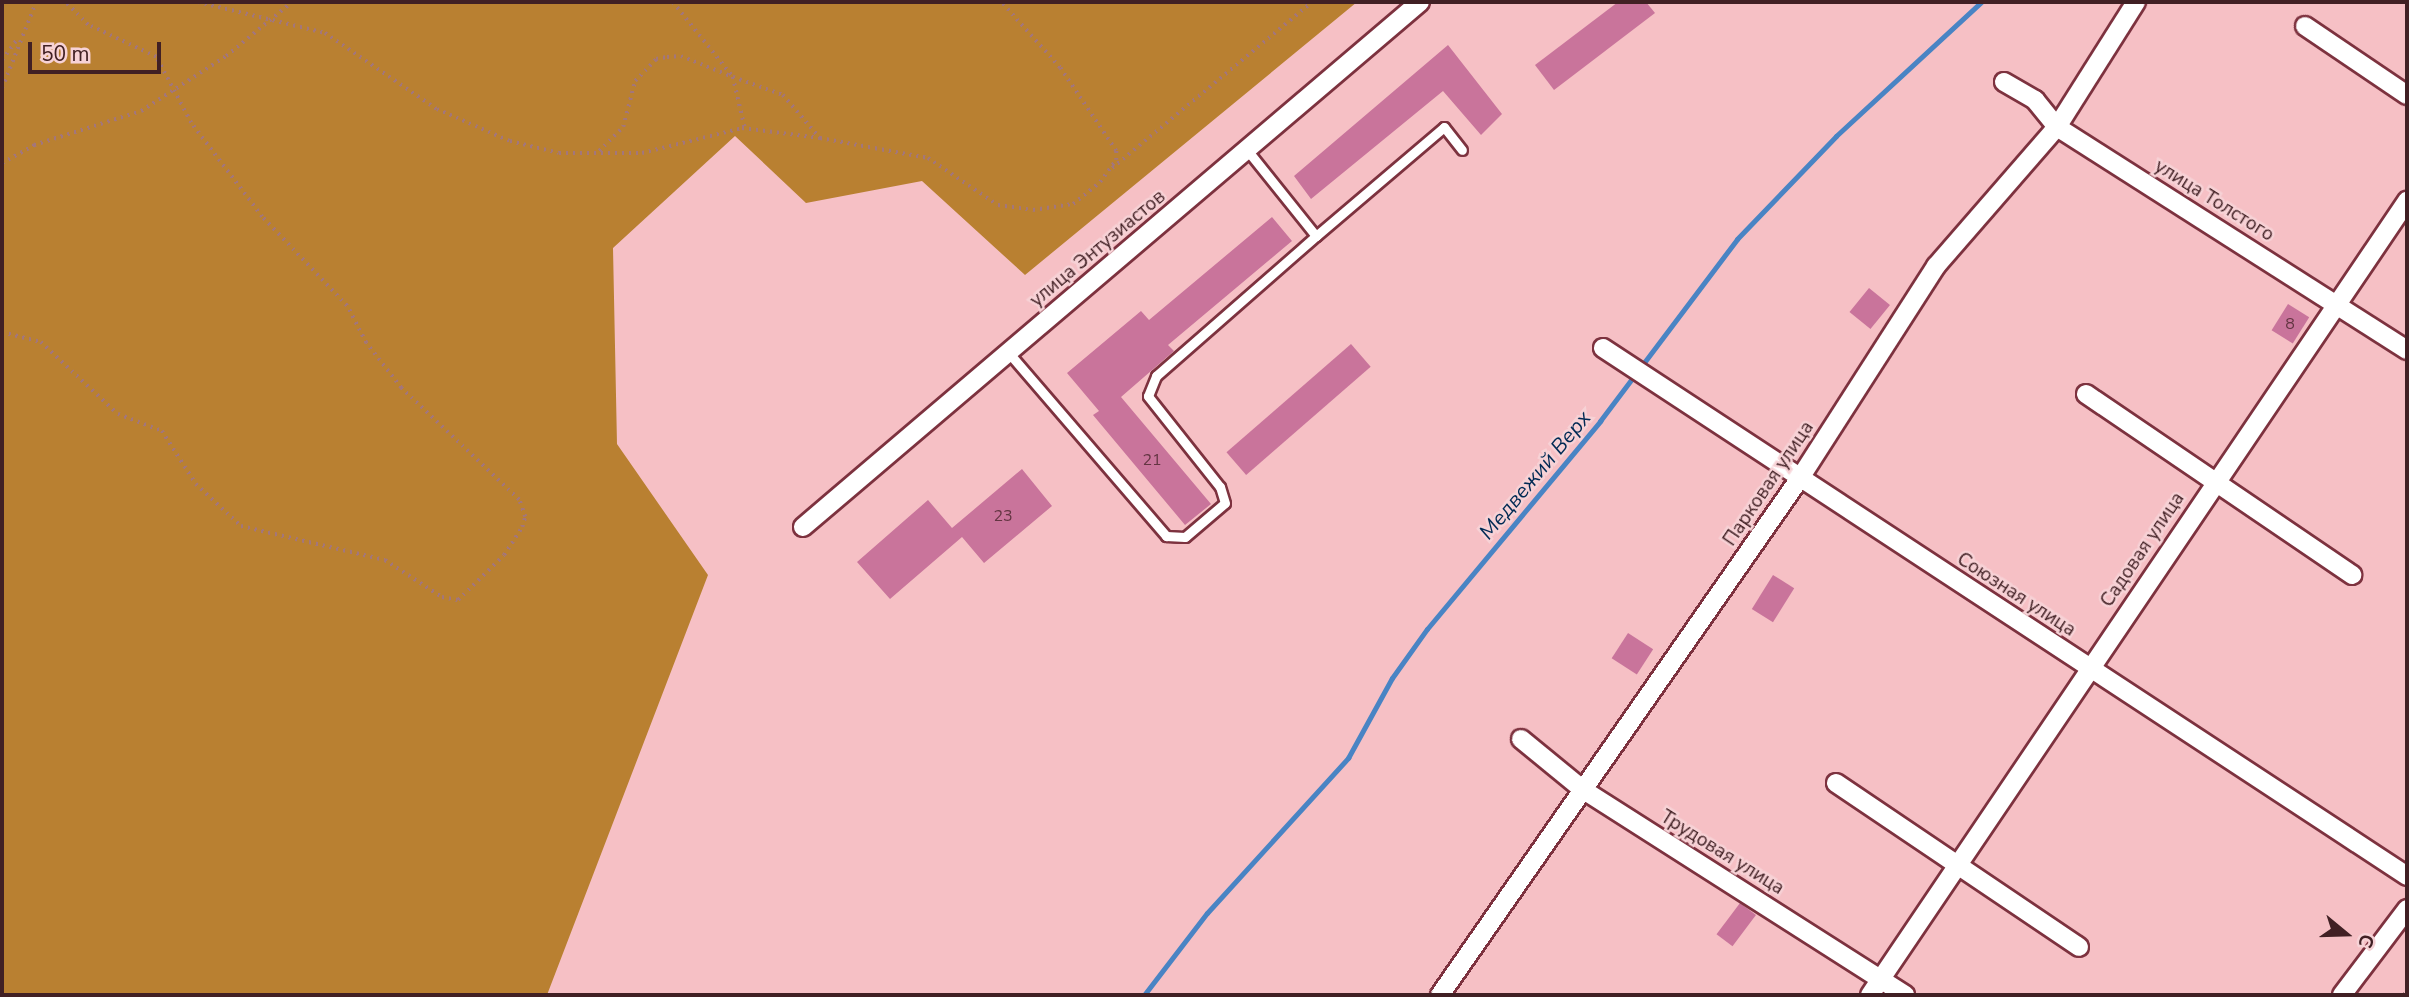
<!DOCTYPE html>
<html>
<head>
<meta charset="utf-8">
<style>
	body { margin:0 }
	#map { position:relative; width:2409px; height:997px; overflow:hidden; background:#f6c0c5; font-family:"Nunito Sans",sans-serif }
	div>[style] { position:absolute }
	.forest>* { inset:0; background:#b98031 }
	.stream>* { height:5px; margin:-2.5px; padding:0 2.5px; transform-origin:2.5px; border-radius:2.5px; background:#4984c4 }
	.building>* { inset:0; background:#c9749b; transform-origin:0 0 }
	.path>* { height:3.5px; margin-top:-1.75px; transform-origin:0; background:repeating-linear-gradient(90deg,#a3767b 0 2px,transparent 0 7px) }
	.roads { filter:drop-shadow(2px 0 #7d323f) drop-shadow(-2px 0 #7d323f) drop-shadow(0 2px #7d323f) drop-shadow(0 -2px #7d323f) }
	.lane>* { height:9px; margin:-4.5px; padding:0 4.5px; transform-origin:4.5px; border-radius:4.5px; background:#fff }
	.street>* { height:18px; margin:-9px; padding:0 9px; transform-origin:9px; border-radius:9px; background:#fff }
	span { translate:-50% -50%; white-space:nowrap; text-align:center; line-height:1.15; -webkit-text-stroke:5px #f7d2d6; paint-order:stroke }
	.number-label { font-size:16px; color:#633542 }
	.number-label span { -webkit-text-stroke-width:0 }
	.street-label { font-size:19px; color:#412024 }
	.water-label { font-size:21px; color:#002a54; font-style:italic }
	.frame { position:absolute; inset:0; border:4px solid #412024; pointer-events:none }
	.north { position:absolute; left:2311px; top:899px; width:70px; height:70px; -webkit-text-stroke:5px #f7d2d6; paint-order:stroke; rotate:109deg; font-size:19px; font-weight:700; line-height:28px; text-align:center; color:#412024 }
	.north::after { content:''; display:block; margin:auto; width:24px; height:32px; background:#412024; clip-path:polygon(50% 0,100% 100%,50% 72%,0 100%) }
	.scale { position:absolute; left:28px; top:42px; width:133px; height:32px; box-sizing:border-box; border:4px solid #412024; border-top:0; padding-left:9px; font-size:21px; line-height:24px; white-space:nowrap; color:#412024; -webkit-text-stroke:5px #f7d2d6; paint-order:stroke }
</style>
</head>
<body>
<div id="map">
	<div class="forest">
		<div style="clip-path:polygon(2px 2px,1357px 2px,1025px 275px,922px 181px,806px 203px,735px 136px,613px 248px,617px 444px,708px 575px,547px 995px,2px 995px)"></div>
	</div>
	<div class="stream">
		<div style="left:1144px;top:995px;width:103px;rotate:-52.5deg"></div>
		<div style="left:1207px;top:913px;width:210px;rotate:-47.7deg"></div>
		<div style="left:1348px;top:758px;width:91px;rotate:-61.2deg"></div>
		<div style="left:1392px;top:678px;width:60px;rotate:-54.5deg"></div>
		<div style="left:1427px;top:629px;width:271px;rotate:-50.2deg"></div>
		<div style="left:1600px;top:421px;width:228px;rotate:-53deg"></div>
		<div style="left:1737px;top:239px;width:143px;rotate:-46.1deg"></div>
		<div style="left:1836px;top:136px;width:197px;rotate:-42.7deg"></div>
	</div>
	<div class="building">
		<div style="clip-path:polygon(1618px 2px,1646px 2px,1655px 13px,1554px 90px,1535px 65px)"></div>
		<div style="clip-path:polygon(1448px 45px,1502px 114px,1481px 135px,1443px 91px,1311px 199px,1294px 176px)"></div>
		<div style="clip-path:polygon(1272px 217px,1292px 241px,1168px 345px,1174px 351px,1121px 397px,1211px 504px,1185px 525px,1093px 415px,1099px 411px,1067px 373px,1141px 311px,1149px 320px)"></div>
		<div style="left:1869px;top:288px;width:27px;height:31px;rotate:39deg"></div>
		<div style="left:2288px;top:304px;width:25px;height:31px;rotate:32deg"></div>
		<div style="left:1351px;top:344px;width:30px;height:165px;rotate:49deg"></div>
		<div style="clip-path:polygon(1022px 469px,1052px 506px,984px 563px,962px 537px,890px 599px,857px 562px,928px 500px,952px 528px)"></div>
		<div style="left:1773px;top:575px;width:25px;height:40px;rotate:32deg"></div>
		<div style="left:1628px;top:633px;width:30px;height:30px;rotate:33deg"></div>
		<div style="left:1740px;top:903px;width:20px;height:39px;rotate:37deg"></div>
	</div>
	<div class="path">
		<div style="left:198px;top:2px;width:131px;rotate:13.7deg"></div>
		<div style="left:325px;top:33px;width:135px;rotate:34.2deg"></div>
		<div style="left:437px;top:109px;width:80px;rotate:23.7deg"></div>
		<div style="left:510px;top:141px;width:50px;rotate:13.8deg"></div>
		<div style="left:559px;top:153px;width:83px"></div>
		<div style="left:642px;top:153px;width:103px;rotate:-14deg"></div>
		<div style="left:742px;top:128px;width:79px;rotate:7.3deg"></div>
		<div style="left:673px;top:2px;width:96px;rotate:51.3deg"></div>
		<div style="left:733px;top:77px;width:53px;rotate:19.8deg"></div>
		<div style="left:783px;top:95px;width:57px;rotate:49.3deg"></div>
		<div style="left:820px;top:138px;width:110px;rotate:10.5deg"></div>
		<div style="left:928px;top:158px;width:84px;rotate:33.9deg"></div>
		<div style="left:998px;top:205px;width:35px;rotate:8deg"></div>
		<div style="left:1033px;top:210px;width:40px;rotate:-8.5deg"></div>
		<div style="left:1073px;top:204px;width:35px;rotate:-39deg"></div>
		<div style="left:1100px;top:182px;width:27px;rotate:-54deg"></div>
		<div style="left:1116px;top:160px;width:9px;rotate:-90deg"></div>
		<div style="left:1116px;top:151px;width:100px;rotate:-124deg"></div>
		<div style="left:1060px;top:68px;width:89px;rotate:-131.8deg"></div>
		<div style="left:2px;top:60px;width:24px;rotate:-54deg"></div>
		<div style="left:2px;top:88px;width:92px;rotate:-68.4deg"></div>
		<div style="left:599px;top:151px;width:34px;rotate:-45deg"></div>
		<div style="left:623px;top:127px;width:48px;rotate:-75.4deg"></div>
		<div style="left:635px;top:81px;width:30px;rotate:-46deg"></div>
		<div style="left:656px;top:59px;width:11px;rotate:-10deg"></div>
		<div style="left:667px;top:57px;width:14px;rotate:-4deg"></div>
		<div style="left:681px;top:56px;width:56px;rotate:22deg"></div>
		<div style="left:733px;top:77px;width:52px;rotate:76.8deg"></div>
		<div style="left:2px;top:163px;width:37px;rotate:-29deg"></div>
		<div style="left:34px;top:145px;width:112px;rotate:-17.6deg"></div>
		<div style="left:141px;top:111px;width:101px;rotate:-32.9deg"></div>
		<div style="left:226px;top:56px;width:85px;rotate:-39.3deg"></div>
		<div style="left:1112px;top:168px;width:260px;rotate:-39.7deg"></div>
		<div style="left:2px;top:332px;width:40px;rotate:14.4deg"></div>
		<div style="left:41px;top:342px;width:105px;rotate:43.1deg"></div>
		<div style="left:118px;top:414px;width:47px;rotate:21.1deg"></div>
		<div style="left:162px;top:431px;width:63px;rotate:57.3deg"></div>
		<div style="left:196px;top:484px;width:62px;rotate:43deg"></div>
		<div style="left:241px;top:526px;width:148px;rotate:13.3deg"></div>
		<div style="left:385px;top:560px;width:68px;rotate:33deg"></div>
		<div style="left:442px;top:597px;width:16px;rotate:11deg"></div>
		<div style="left:458px;top:600px;width:64px;rotate:-44.4deg"></div>
		<div style="left:504px;top:555px;width:33px;rotate:-57deg"></div>
		<div style="left:522px;top:527px;width:10px;rotate:-73deg"></div>
		<div style="left:525px;top:517px;width:18px;rotate:-109deg"></div>
		<div style="left:519px;top:500px;width:163px;rotate:-136.5deg"></div>
		<div style="left:401px;top:388px;width:57px;rotate:-127.9deg"></div>
		<div style="left:366px;top:343px;width:42px;rotate:-117.2deg"></div>
		<div style="left:347px;top:306px;width:123px;rotate:-133.7deg"></div>
		<div style="left:262px;top:217px;width:118px;rotate:-127.1deg"></div>
		<div style="left:191px;top:123px;width:75px;rotate:-117.9deg"></div>
		<div style="left:156px;top:57px;width:75px;rotate:-154.8deg"></div>
		<div style="left:88px;top:25px;width:33px;rotate:-135deg"></div>
		<div style="left:2404px;top:995px;width:6px;rotate:-59deg"></div>
	</div>
	<div class="roads">
		<div class="lane">
			<div style="left:1316px;top:236px;width:168px;rotate:-40.4deg"></div>
			<div style="left:1444px;top:127px;width:29px;rotate:52deg"></div>
			<div style="left:1008px;top:352px;width:243px;rotate:49.3deg"></div>
			<div style="left:1166px;top:536px;width:19px;rotate:3deg"></div>
			<div style="left:1185px;top:537px;width:52px;rotate:-40.4deg"></div>
			<div style="left:1225px;top:503px;width:17px;rotate:-107deg"></div>
			<div style="left:1220px;top:487px;width:116px;rotate:-128.4deg"></div>
			<div style="left:1148px;top:396px;width:22px;rotate:-68deg"></div>
			<div style="left:1156px;top:376px;width:213px;rotate:-41.2deg"></div>
			<div style="left:1316px;top:236px;width:110px;rotate:-128.7deg"></div>
		</div>
		<div class="street">
			<div style="left:2305px;top:26px;width:123px;rotate:34.1deg"></div>
			<div style="left:2004px;top:82px;width:36px;rotate:30deg"></div>
			<div style="left:2035px;top:100px;width:35px;rotate:51deg"></div>
			<div style="left:2057px;top:127px;width:415px;rotate:32.5deg"></div>
			<div style="left:1603px;top:348px;width:962px;rotate:33.29deg"></div>
			<div style="left:2086px;top:394px;width:322px;rotate:34.2deg"></div>
			<div style="left:803px;top:527px;width:810px;rotate:-40.39deg"></div>
			<div style="left:1521px;top:739px;width:79px;rotate:39.3deg"></div>
			<div style="left:1582px;top:789px;width:383px;rotate:32.5deg"></div>
			<div style="left:1836px;top:783px;width:293px;rotate:34deg"></div>
			<div style="left:1440px;top:995px;width:630px;rotate:-55.15deg"></div>
			<div style="left:1800px;top:478px;width:252px;rotate:-57.3deg"></div>
			<div style="left:1936px;top:266px;width:184px;rotate:-49deg"></div>
			<div style="left:2057px;top:127px;width:148px;rotate:-57.7deg"></div>
			<div style="left:1870px;top:995px;width:959px;rotate:-55.93deg"></div>
			<div style="left:2342px;top:995px;width:108px;rotate:-52.9deg"></div>
		</div>
	</div>
	<div class="number-label">
		<span style="left:2290px;top:324px">8</span>
		<span style="left:1152px;top:460px">21</span>
		<span style="left:1003px;top:516px">23</span>
	</div>
	<div class="street-label">
		<span style="left:2214px;top:201px;rotate:32deg">улица Толстого</span>
		<span style="left:1098px;top:249px;rotate:-40deg">улица Энтузиастов</span>
		<span style="left:1769px;top:484px;rotate:-56deg">Парковая улица</span>
		<span style="left:2143px;top:550px;rotate:-56deg">Садовая улица</span>
		<span style="left:2016px;top:595px;rotate:33deg">Союзная улица</span>
		<span style="left:1722px;top:853px;rotate:32deg">Трудовая улица</span>
	</div>
	<div class="water-label">
		<span style="left:1535px;top:475px;rotate:-50deg">Медвежий Верх</span>
	</div>
	<div class="frame"></div>
	<div class="north">С</div>
	<div class="scale">50 m</div>
</div>
</body>
</html>
